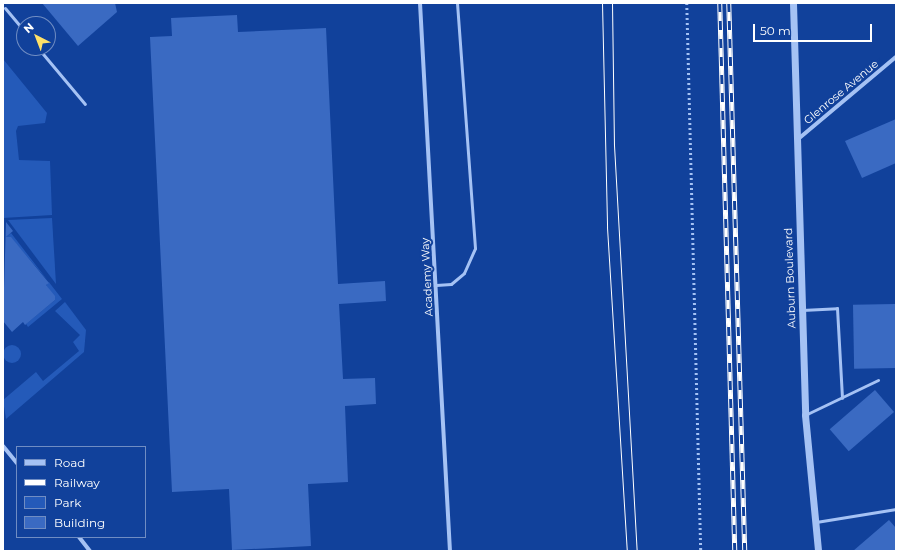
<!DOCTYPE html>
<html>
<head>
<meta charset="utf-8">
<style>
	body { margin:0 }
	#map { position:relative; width:899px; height:554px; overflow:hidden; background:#11419b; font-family:Montserrat,sans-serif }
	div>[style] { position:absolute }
	.green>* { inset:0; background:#245ab9 }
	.round { border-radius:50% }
	.building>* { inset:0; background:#3a6ac2; transform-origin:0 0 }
	.path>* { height:2.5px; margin-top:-1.25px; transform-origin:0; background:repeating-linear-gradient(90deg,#a5c2f4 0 2px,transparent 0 5px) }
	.service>* { height:3px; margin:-1.5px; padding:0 1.5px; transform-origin:1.5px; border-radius:1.5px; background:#a5c2f4 }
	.minor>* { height:4px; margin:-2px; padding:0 2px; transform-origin:2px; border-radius:2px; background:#a5c2f4 }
	.tertiary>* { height:7px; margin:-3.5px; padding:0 3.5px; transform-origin:3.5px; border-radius:3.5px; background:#a5c2f4 }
	.tram>* { height:1px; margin:-0.5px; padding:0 0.5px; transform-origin:0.5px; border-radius:0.5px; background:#fff }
	.rail>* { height:4.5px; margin-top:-2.25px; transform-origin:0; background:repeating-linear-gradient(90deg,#11419b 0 9px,#fff 0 18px); box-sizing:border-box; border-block:1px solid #fff }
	span { translate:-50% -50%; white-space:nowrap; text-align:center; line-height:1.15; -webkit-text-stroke:4px #11419b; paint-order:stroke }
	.street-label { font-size:11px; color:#fff }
	.frame { position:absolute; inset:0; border:4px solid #fff; pointer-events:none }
	.legend { position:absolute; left:16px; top:446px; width:130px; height:92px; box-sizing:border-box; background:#11419b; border:1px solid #708dc3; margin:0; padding:5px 7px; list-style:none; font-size:12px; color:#fff }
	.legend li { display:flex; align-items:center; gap:8px; height:20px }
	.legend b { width:20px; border:1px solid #708dc3 }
	.north { position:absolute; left:16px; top:16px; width:40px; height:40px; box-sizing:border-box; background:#11419b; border:1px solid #708dc3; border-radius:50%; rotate:318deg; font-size:11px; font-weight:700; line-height:16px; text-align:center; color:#fff }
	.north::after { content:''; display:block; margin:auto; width:14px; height:18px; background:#ffe168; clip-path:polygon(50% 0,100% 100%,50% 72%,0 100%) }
	.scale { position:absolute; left:753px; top:24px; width:119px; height:18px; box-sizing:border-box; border:2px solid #fff; border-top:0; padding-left:5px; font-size:12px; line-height:14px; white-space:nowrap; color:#fff; -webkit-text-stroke:3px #11419b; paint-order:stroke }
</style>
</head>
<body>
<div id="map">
	<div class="green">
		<div style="clip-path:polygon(3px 59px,47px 113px,45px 123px,18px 126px,16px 131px,19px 160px,50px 161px,52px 215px,3px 218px)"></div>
		<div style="clip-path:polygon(52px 218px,56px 284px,8px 220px)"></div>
		<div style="clip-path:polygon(11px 233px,62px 299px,28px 327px,26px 324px,55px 300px,46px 285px,49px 282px,11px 238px,6px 237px)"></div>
		<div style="clip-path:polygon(65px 302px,86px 330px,84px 352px,6px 419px,3px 400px,36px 372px,43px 381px,79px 351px,73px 342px,80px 335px,55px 311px)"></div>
		<div class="round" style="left:3px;top:345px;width:18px;height:18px"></div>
	</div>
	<div class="building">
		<div style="clip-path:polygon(42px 3px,115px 3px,117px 12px,78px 46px)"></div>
		<div style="clip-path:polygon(237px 15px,238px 32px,326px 28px,338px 284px,385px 281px,386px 301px,339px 304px,343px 379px,375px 378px,376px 404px,345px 406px,348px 482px,308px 484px,311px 546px,232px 550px,229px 489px,172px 492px,150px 37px,172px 36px,171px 18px)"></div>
		<div style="clip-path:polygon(896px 119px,896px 163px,862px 178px,845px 141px)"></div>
		<div style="clip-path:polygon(6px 222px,13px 231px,6px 237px,11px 237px,49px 283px,46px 285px,55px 296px,55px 300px,25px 325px,23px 322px,12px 332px,3px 321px)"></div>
		<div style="left:895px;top:304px;width:64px;height:42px;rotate:89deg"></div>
		<div style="left:875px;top:390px;width:29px;height:60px;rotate:49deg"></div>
		<div style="clip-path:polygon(889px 520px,896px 528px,896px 551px,853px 551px)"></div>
	</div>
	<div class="path">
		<div style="left:687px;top:3px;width:548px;rotate:88.54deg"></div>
	</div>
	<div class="service">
		<div style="left:5px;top:8px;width:30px;rotate:50deg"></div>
		<div style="left:38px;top:48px;width:73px;rotate:50deg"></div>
		<div style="left:436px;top:285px;width:15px;rotate:-4deg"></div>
		<div style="left:451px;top:284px;width:17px;rotate:-40deg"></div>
		<div style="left:464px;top:273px;width:27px;rotate:-66deg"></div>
		<div style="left:475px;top:248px;width:246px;rotate:-94.2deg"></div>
		<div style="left:802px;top:310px;width:35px;rotate:-3deg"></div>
		<div style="left:837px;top:308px;width:90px;rotate:86.8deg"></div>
		<div style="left:805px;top:415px;width:81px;rotate:-25.6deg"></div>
		<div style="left:816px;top:522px;width:81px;rotate:-9.2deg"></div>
	</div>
	<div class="minor">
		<div style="left:420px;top:3px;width:549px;rotate:86.87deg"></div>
		<div style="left:797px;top:140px;width:129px;rotate:-40deg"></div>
		<div style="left:3px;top:446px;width:22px;rotate:51deg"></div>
		<div style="left:79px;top:537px;width:18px;rotate:52deg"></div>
	</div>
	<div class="tertiary">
		<div style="left:793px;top:3px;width:412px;rotate:88.3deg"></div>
		<div style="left:805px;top:415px;width:137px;rotate:84.5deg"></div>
	</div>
	<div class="tram">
		<div style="left:602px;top:3px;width:224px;rotate:88.7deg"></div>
		<div style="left:607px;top:227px;width:325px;rotate:86.5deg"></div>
		<div style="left:612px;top:3px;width:142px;rotate:89.2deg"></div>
		<div style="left:614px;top:145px;width:407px;rotate:86.8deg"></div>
	</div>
	<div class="rail">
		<div style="left:720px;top:3px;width:548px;rotate:88.43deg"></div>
		<div style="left:729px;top:3px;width:548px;rotate:88.33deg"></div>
	</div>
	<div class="street-label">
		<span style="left:841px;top:92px;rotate:-40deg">Glenrose Avenue</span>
		<span style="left:427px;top:277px;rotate:-93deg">Academy Way</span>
		<span style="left:790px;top:278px;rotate:-92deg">Auburn Boulevard</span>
	</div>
	<div class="frame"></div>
	<ul class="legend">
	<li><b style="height:5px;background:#a5c2f4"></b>Road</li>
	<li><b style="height:5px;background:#fff"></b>Railway</li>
	<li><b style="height:11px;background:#245ab9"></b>Park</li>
	<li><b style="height:11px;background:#3a6ac2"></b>Building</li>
	</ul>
	<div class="north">N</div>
	<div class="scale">50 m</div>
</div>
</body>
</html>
